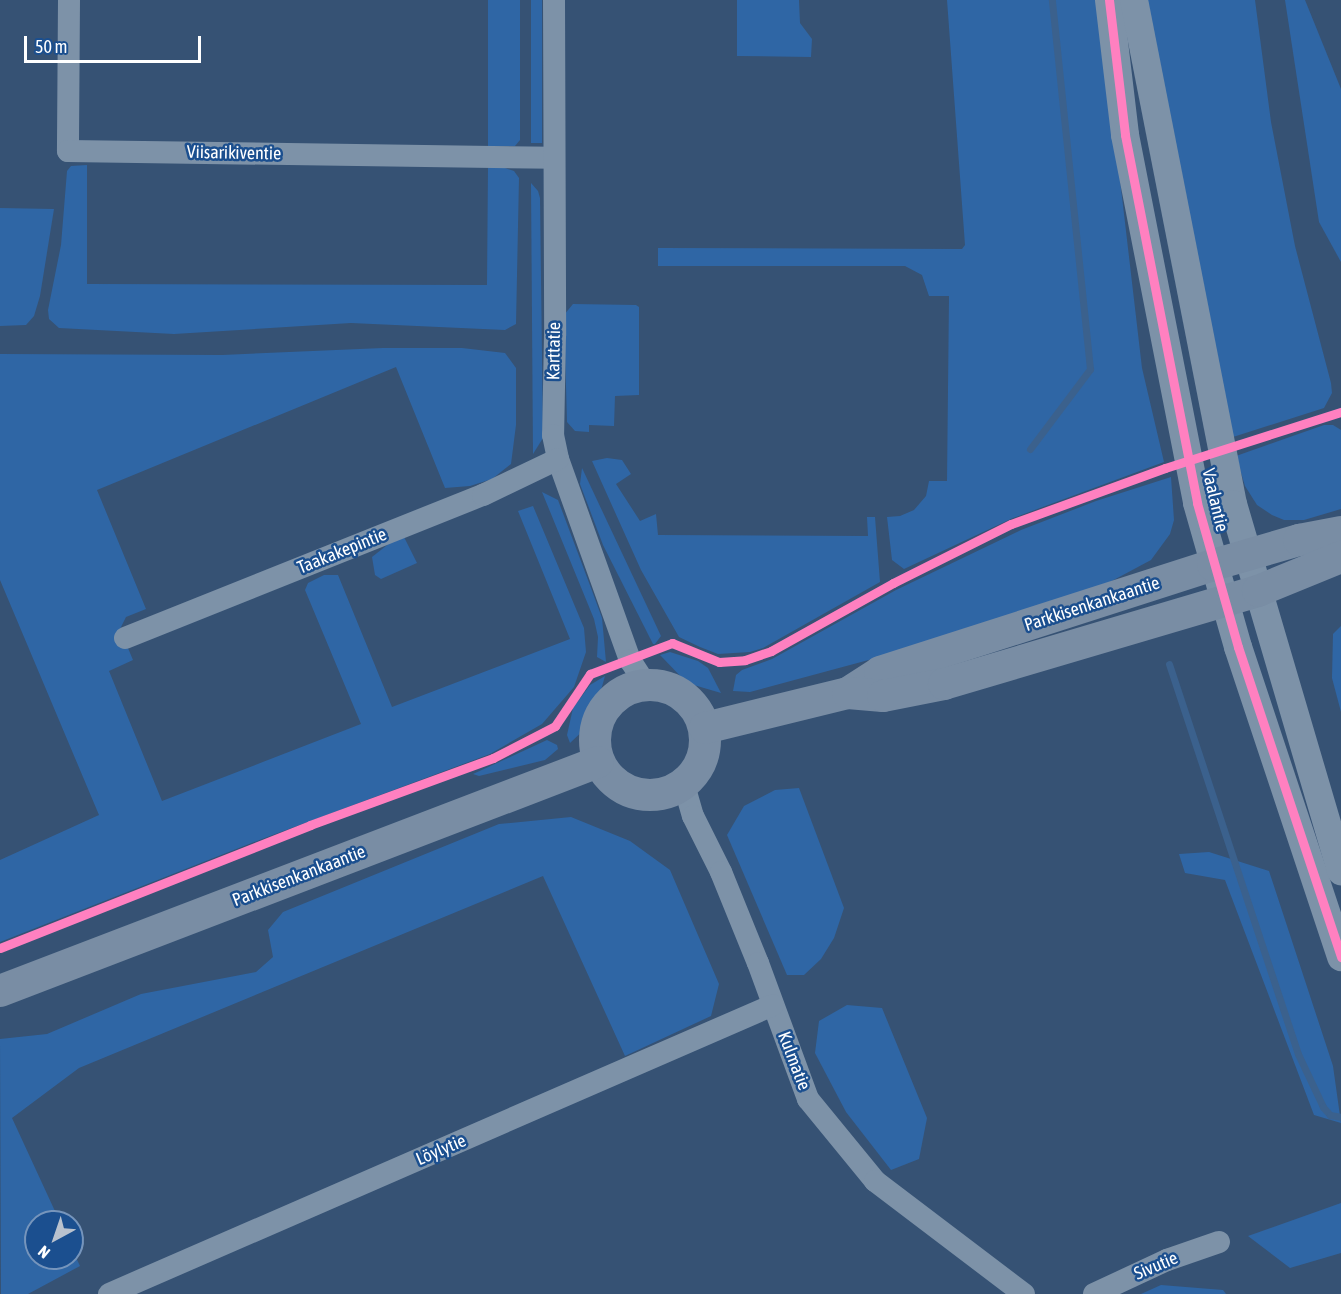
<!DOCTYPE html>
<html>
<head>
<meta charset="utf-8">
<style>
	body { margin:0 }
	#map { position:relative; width:1341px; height:1294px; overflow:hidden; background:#365274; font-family:"Asap Condensed",sans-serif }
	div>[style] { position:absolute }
	.green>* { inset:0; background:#2f66a5; transform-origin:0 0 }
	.stream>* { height:7px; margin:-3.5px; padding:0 3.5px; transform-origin:3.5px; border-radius:3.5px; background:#3b618d }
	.minor>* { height:22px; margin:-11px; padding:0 11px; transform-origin:11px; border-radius:11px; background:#7d92a8 }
	.tertiary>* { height:28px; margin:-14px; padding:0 14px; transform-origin:14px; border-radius:14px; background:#7d92a8 }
	.secondary>* { height:32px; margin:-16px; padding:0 16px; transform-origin:16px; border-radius:16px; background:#798da4 }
	.secondary>.ring { margin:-16px; padding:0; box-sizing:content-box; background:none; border:32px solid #798da4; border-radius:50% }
	.cycleway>* { height:9px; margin:-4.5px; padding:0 4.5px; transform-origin:4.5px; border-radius:4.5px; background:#ff80c0 }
	span { translate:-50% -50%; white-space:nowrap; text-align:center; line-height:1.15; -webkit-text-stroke:5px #1b4f8f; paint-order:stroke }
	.street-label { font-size:18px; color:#fff }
	.north { position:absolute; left:24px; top:1210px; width:60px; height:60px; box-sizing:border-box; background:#1b4f8f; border:2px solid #7695bc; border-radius:50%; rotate:220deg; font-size:16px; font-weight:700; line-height:24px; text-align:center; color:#fff }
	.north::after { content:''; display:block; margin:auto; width:21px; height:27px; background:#b9c2ce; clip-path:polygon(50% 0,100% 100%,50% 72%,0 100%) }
	.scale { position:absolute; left:24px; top:36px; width:177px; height:27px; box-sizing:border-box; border:3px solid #fff; border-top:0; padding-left:8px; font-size:18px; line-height:21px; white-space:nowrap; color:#fff; -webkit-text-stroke:4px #1b4f8f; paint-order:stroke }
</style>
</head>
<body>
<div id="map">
	<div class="green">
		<div style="clip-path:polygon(488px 0,520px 0,520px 140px,515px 146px,488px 146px)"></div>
		<div style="left:531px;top:0;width:11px;height:143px"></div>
		<div style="clip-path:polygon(737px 0,799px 0,800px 23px,812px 39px,811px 57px,737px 56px)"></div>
		<div style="clip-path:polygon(947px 0,1099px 0,1142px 368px,1164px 462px,1013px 518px,904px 569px,892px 560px,887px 517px,900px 516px,914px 510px,926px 496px,929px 481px,947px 481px,949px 296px,929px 296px,922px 275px,905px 266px,658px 266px,658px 248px,962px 249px,965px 245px)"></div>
		<div style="clip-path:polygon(1142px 0,1255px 0,1271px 122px,1295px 246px,1331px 383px,1332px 393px,1324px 408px,1233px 437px)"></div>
		<div style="clip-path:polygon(1285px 0,1305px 0,1341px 89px,1341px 262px,1319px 222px)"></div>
		<div style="clip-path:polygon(87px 165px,87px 284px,487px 285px,488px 167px,505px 168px,514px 171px,519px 178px,516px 324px,505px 330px,351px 323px,174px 334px,59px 328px,49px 319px,48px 310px,61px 245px,67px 171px,71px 166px)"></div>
		<div style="clip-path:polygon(531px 183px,538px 191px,540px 198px,543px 438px,533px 454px)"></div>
		<div style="clip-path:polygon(0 208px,54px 209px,40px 296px,34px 316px,26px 325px,0 326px)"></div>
		<div style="clip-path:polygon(573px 304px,636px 305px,639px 307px,639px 395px,615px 396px,614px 426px,589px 425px,589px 432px,575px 431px,567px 422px,564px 315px)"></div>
		<div style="clip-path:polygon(383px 348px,462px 348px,505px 353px,516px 368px,516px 425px,511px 464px,492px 479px,470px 486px,445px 488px,396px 367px,97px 490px,146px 609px,126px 617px,120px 629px,133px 660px,109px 671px,162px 801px,361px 724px,305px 590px,308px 583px,324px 575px,338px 575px,392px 707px,570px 639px,518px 511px,533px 506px,584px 628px,586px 652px,574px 687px,542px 724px,490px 754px,262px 839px,0 942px,0 860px,99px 815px,0 580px,0 354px,222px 355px)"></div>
		<div style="clip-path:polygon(1324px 425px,1333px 425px,1341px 430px,1341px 509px,1304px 520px,1284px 520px,1272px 515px,1257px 505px,1245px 486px,1236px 456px)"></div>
		<div style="clip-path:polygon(607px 458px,622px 460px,631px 474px,616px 484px,640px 521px,656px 514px,658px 535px,868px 536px,867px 517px,875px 517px,880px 582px,763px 648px,750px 652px,718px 654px,700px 647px,679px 637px,641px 570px,592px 461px)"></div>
		<div style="clip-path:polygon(582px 468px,661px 636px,655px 644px,653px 644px,603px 545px,580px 484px)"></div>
		<div style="clip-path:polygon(1171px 477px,1174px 520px,1170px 534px,1151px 560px,1108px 583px,939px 641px,750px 692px,733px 691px,736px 675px,742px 670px,772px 659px,896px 590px,1021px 530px,1096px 501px)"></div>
		<div style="clip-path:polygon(542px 492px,558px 500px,591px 588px,602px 618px,606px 662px,597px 657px,598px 637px,594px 619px)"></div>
		<div style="clip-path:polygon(404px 537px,417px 563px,381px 579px,375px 575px,372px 557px,391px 542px)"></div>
		<div style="clip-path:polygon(1341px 626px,1341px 712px,1332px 678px,1333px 634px)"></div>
		<div style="clip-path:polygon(670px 652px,698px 661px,708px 668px,721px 693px,687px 683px,660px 655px)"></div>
		<div style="clip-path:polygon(605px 676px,594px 715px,588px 726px,570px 743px,567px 735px,573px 708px,590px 685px)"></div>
		<div style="clip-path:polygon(547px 740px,557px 745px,558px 749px,545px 760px,479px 776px,473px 774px)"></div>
		<div style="clip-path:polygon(799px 788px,844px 908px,834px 938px,821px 959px,804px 975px,787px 975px,727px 835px,744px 806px,775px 790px)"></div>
		<div style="clip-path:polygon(571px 817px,630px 841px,670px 870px,719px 984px,711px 1016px,625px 1056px,543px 876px,79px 1068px,12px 1118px,60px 1222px,36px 1222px,36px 1258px,72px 1258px,72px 1249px,80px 1266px,28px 1294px,1px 1294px,0 1039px,47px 1034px,141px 994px,256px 972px,273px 957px,268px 930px,283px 912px,499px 824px)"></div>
		<div style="clip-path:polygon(1209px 852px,1269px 871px,1333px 1066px,1341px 1123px,1314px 1115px,1225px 880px,1185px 873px,1179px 854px)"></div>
		<div style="clip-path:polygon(847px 1005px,882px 1008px,927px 1118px,919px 1159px,891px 1170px,846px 1112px,815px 1053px,819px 1021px)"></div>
		<div style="clip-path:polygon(1341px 1203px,1341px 1253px,1290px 1268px,1248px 1236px)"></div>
		<div style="clip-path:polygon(1161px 1285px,1223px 1290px,1226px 1294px,1141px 1294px)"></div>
	</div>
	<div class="stream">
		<div style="left:1030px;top:449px;width:100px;rotate:-53.1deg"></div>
		<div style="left:1090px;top:369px;width:371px;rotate:-95.9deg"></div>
		<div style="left:1169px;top:664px;width:411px;rotate:71.7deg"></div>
		<div style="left:1298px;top:1054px;width:59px;rotate:64.7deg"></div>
		<div style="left:1323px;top:1107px;width:11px;rotate:49deg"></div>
		<div style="left:1330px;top:1115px;width:11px;rotate:10deg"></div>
	</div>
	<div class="minor">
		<div style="left:69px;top:0;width:151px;rotate:90.4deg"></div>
		<div style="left:68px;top:151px;width:485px;rotate:0.8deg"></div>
		<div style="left:554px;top:0;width:335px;rotate:89.8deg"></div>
		<div style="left:555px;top:335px;width:100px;rotate:91.1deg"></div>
		<div style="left:553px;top:435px;width:25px;rotate:78deg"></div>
		<div style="left:558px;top:459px;width:214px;rotate:70.3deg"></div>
		<div style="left:630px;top:660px;width:30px;rotate:57deg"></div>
		<div style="left:125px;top:638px;width:386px;rotate:-21.8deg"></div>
		<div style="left:483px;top:495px;width:83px;rotate:-25.6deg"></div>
		<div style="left:684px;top:785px;width:32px;rotate:74deg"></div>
		<div style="left:693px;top:816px;width:63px;rotate:63.4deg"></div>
		<div style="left:721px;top:872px;width:98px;rotate:67.9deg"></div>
		<div style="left:758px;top:963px;width:145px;rotate:69.8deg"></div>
		<div style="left:808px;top:1099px;width:106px;rotate:50.7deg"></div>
		<div style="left:875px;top:1181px;width:187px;rotate:37.2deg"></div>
		<div style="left:109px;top:1294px;width:724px;rotate:-23.52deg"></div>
		<div style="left:1094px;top:1294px;width:81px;rotate:-25deg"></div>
		<div style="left:1167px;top:1260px;width:55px;rotate:-19.1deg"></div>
	</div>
	<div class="tertiary">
		<div style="left:1109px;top:0;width:136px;rotate:83.2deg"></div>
		<div style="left:1125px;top:135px;width:375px;rotate:78.9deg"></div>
		<div style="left:1197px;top:503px;width:150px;rotate:74.1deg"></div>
		<div style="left:1238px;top:647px;width:327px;rotate:71.6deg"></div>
		<div style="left:1134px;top:0;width:514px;rotate:78.89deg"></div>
		<div style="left:1233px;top:504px;width:383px;rotate:73.6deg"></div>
	</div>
	<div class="secondary">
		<div class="ring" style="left:595px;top:685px;width:78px;height:78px"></div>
		<div style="left:848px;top:693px;width:38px;rotate:-33deg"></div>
		<div style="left:880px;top:672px;width:350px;rotate:-17.8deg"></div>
		<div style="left:1213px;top:565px;width:90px;rotate:-16.2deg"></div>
		<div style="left:1299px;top:540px;width:43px;rotate:-10.8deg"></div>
		<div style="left:705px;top:728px;width:147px;rotate:-13.8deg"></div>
		<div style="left:848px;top:693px;width:35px;rotate:5deg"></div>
		<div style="left:883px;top:696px;width:62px;rotate:-11.1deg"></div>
		<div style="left:944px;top:684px;width:327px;rotate:-16.5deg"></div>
		<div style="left:1258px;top:591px;width:90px;rotate:-22.3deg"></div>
		<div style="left:0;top:991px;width:640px;rotate:-20.95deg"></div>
	</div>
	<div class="cycleway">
		<div style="left:1109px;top:0;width:136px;rotate:83.2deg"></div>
		<div style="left:1125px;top:135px;width:375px;rotate:78.9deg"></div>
		<div style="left:1197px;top:503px;width:150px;rotate:74.1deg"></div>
		<div style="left:1238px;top:647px;width:327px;rotate:71.6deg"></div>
		<div style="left:0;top:948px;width:334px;rotate:-21.6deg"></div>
		<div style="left:310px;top:825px;width:195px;rotate:-20.1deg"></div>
		<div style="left:493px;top:758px;width:70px;rotate:-27.3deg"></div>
		<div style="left:555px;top:726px;width:63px;rotate:-56.1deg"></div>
		<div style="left:590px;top:674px;width:88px;rotate:-20.7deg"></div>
		<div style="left:672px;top:643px;width:51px;rotate:22deg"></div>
		<div style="left:719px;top:662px;width:26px;rotate:-4deg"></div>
		<div style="left:745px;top:660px;width:28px;rotate:-19deg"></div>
		<div style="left:771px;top:651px;width:140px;rotate:-29.1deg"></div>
		<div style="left:893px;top:583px;width:132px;rotate:-26.6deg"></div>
		<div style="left:1011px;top:524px;width:164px;rotate:-20deg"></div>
		<div style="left:1165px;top:468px;width:185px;rotate:-17.7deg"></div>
	</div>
	<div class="street-label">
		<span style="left:234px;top:153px;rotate:1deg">Viisarikiventie</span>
		<span style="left:554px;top:351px;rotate:-89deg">Karttatie</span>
		<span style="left:1215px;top:500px;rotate:77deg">Vaalantie</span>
		<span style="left:342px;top:551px;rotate:-22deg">Taakakepintie</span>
		<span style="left:1092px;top:604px;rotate:-18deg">Parkkisenkankaantie</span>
		<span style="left:299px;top:876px;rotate:-21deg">Parkkisenkankaantie</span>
		<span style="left:794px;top:1061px;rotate:69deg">Kulmatie</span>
		<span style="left:441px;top:1150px;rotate:-23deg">Löylytie</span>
		<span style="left:1156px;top:1266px;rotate:-23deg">Sivutie</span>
	</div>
	<div class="north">N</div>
	<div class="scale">50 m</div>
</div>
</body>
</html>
